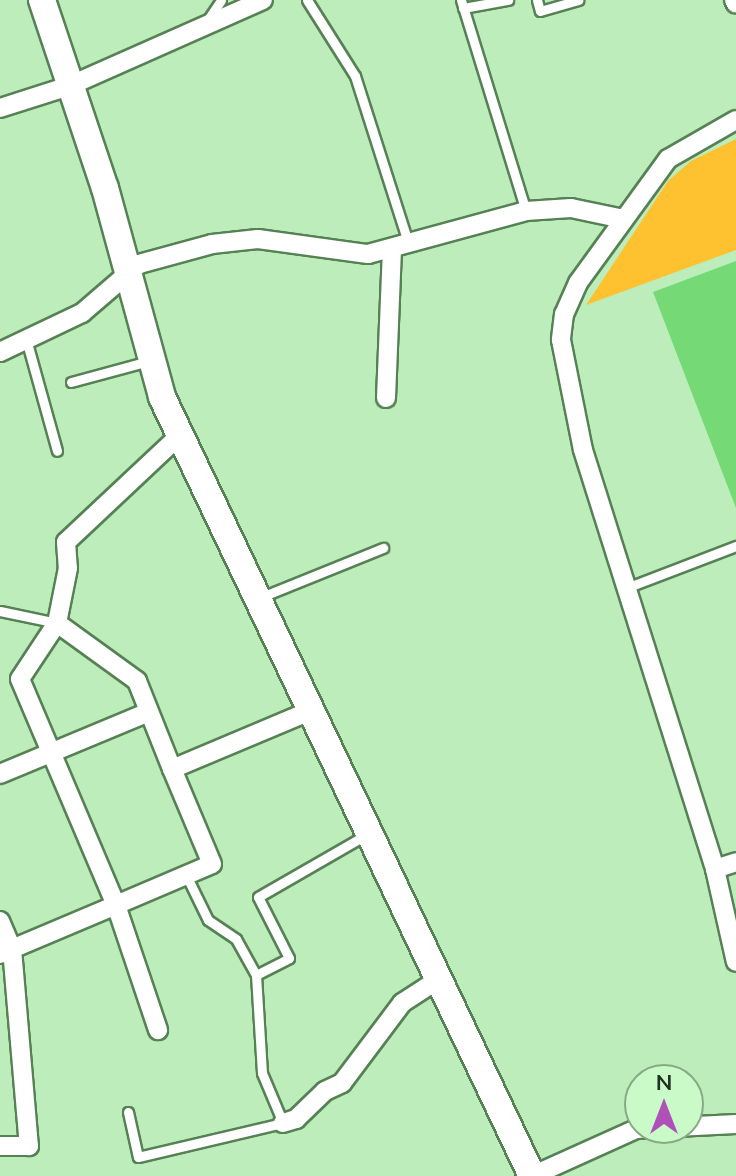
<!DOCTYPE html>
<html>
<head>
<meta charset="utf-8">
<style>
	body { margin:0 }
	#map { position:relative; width:736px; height:1176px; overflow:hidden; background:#beedbc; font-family:Mulish,sans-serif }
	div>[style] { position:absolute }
	.green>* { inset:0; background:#fec231 }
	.building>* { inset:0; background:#75d975 }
	.roads { filter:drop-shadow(2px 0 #568155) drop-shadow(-2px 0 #568155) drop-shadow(0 2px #568155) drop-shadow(0 -2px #568155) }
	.lane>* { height:9px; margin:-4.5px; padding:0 4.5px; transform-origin:4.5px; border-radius:4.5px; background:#fff }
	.street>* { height:18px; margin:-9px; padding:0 9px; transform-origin:9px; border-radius:9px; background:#fff }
	.secondary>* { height:26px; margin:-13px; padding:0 13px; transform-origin:13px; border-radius:13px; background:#fff }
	span { translate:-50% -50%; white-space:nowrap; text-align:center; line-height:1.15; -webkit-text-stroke:7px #cbfac9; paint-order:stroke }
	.north { position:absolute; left:624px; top:1064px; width:80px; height:80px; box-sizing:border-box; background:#cbfac9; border:2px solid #87aa85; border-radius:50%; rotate:0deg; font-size:22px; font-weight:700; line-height:32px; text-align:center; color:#213320 }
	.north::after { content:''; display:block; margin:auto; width:28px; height:36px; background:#af50b9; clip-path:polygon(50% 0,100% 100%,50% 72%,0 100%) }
</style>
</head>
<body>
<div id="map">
	<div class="green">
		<div style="clip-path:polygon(736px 139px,736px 250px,586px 305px,668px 181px,691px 161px)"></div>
	</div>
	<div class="building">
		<div style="clip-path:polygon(736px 261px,736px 508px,653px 292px)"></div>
	</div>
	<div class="roads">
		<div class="lane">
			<div style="left:307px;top:0;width:90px;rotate:57.7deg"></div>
			<div style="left:355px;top:76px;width:174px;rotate:72.3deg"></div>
			<div style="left:461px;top:0;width:221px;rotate:72.9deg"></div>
			<div style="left:537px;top:0;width:11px;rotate:75deg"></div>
			<div style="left:540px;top:11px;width:40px;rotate:-16deg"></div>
			<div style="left:463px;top:8px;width:46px;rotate:-10.1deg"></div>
			<div style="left:207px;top:21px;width:25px;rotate:-56deg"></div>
			<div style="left:26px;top:339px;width:116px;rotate:74.5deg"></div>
			<div style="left:71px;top:382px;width:81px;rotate:-15.1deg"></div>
			<div style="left:626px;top:588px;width:118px;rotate:-20.9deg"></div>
			<div style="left:259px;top:598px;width:134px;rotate:-22deg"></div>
			<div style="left:0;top:611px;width:58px;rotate:11.9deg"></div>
			<div style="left:186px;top:875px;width:50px;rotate:63.9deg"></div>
			<div style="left:208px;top:920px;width:34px;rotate:34deg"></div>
			<div style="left:236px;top:939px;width:41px;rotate:60.9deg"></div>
			<div style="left:128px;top:1112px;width:46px;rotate:77.5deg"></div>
			<div style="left:138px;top:1157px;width:149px;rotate:-13.2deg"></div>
			<div style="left:283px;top:1123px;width:54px;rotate:-112.8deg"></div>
			<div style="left:262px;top:1073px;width:98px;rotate:-93.5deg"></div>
			<div style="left:256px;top:975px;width:37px;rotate:-27deg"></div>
			<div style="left:289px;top:958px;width:68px;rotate:-116.9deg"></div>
			<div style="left:258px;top:897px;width:125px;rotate:-29.9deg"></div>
		</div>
		<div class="street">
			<div style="left:734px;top:0;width:4px;rotate:63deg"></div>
			<div style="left:0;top:108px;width:72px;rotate:-17.7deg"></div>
			<div style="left:69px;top:86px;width:212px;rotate:-23.9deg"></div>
			<div style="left:736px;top:120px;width:78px;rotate:150.2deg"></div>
			<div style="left:668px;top:159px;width:153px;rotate:126deg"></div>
			<div style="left:578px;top:283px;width:34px;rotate:114deg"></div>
			<div style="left:564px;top:314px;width:26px;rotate:97deg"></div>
			<div style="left:561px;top:340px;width:112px;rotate:78.7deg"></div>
			<div style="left:583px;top:450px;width:439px;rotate:72.5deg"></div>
			<div style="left:715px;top:869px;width:95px;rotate:77.3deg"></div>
			<div style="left:0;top:352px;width:91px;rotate:-25.4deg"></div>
			<div style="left:82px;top:313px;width:75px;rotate:-40.7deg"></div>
			<div style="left:139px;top:264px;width:76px;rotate:-15.3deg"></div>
			<div style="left:212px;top:244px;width:46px;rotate:-6.2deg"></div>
			<div style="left:258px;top:239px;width:111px;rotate:7.8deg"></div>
			<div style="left:368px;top:254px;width:164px;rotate:-15.2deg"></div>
			<div style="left:526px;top:211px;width:45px;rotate:-3.8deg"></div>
			<div style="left:571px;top:208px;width:53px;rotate:11.9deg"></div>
			<div style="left:386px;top:398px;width:147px;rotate:-87.7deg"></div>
			<div style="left:179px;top:436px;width:155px;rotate:136.8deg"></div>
			<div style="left:66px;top:542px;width:26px;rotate:86deg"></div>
			<div style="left:68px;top:568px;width:56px;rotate:101.3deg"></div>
			<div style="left:57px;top:623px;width:67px;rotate:123.5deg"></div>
			<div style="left:20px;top:679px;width:246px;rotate:67deg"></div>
			<div style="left:116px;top:905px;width:104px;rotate:-23.1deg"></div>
			<div style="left:212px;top:864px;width:103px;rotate:-112.8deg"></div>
			<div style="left:172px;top:769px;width:150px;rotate:-22.8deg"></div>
			<div style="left:57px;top:623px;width:99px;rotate:35.9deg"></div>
			<div style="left:137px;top:681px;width:95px;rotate:68.3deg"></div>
			<div style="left:0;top:774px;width:161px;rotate:-22.6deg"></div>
			<div style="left:715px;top:869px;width:22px;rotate:-18deg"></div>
			<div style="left:0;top:921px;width:30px;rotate:67deg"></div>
			<div style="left:12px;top:949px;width:198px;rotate:85.1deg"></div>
			<div style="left:29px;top:1146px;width:29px;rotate:180deg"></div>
			<div style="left:0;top:954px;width:126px;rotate:-22.9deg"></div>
			<div style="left:116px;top:905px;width:132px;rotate:71.4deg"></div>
			<div style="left:283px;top:1123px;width:14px;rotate:-17deg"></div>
			<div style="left:296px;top:1119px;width:40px;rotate:-44deg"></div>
			<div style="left:325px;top:1091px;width:19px;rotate:-25deg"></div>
			<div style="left:342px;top:1083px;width:100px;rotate:-53.1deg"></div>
			<div style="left:402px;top:1003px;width:40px;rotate:-32.9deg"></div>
			<div style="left:532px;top:1176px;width:114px;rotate:-24.3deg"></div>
			<div style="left:636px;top:1129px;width:100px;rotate:-2.9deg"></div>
		</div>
		<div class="secondary">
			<div style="left:42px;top:0;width:198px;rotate:71.5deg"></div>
			<div style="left:105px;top:188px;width:217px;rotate:74.7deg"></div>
			<div style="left:162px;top:397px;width:862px;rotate:64.59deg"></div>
		</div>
	</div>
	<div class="north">N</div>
</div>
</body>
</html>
